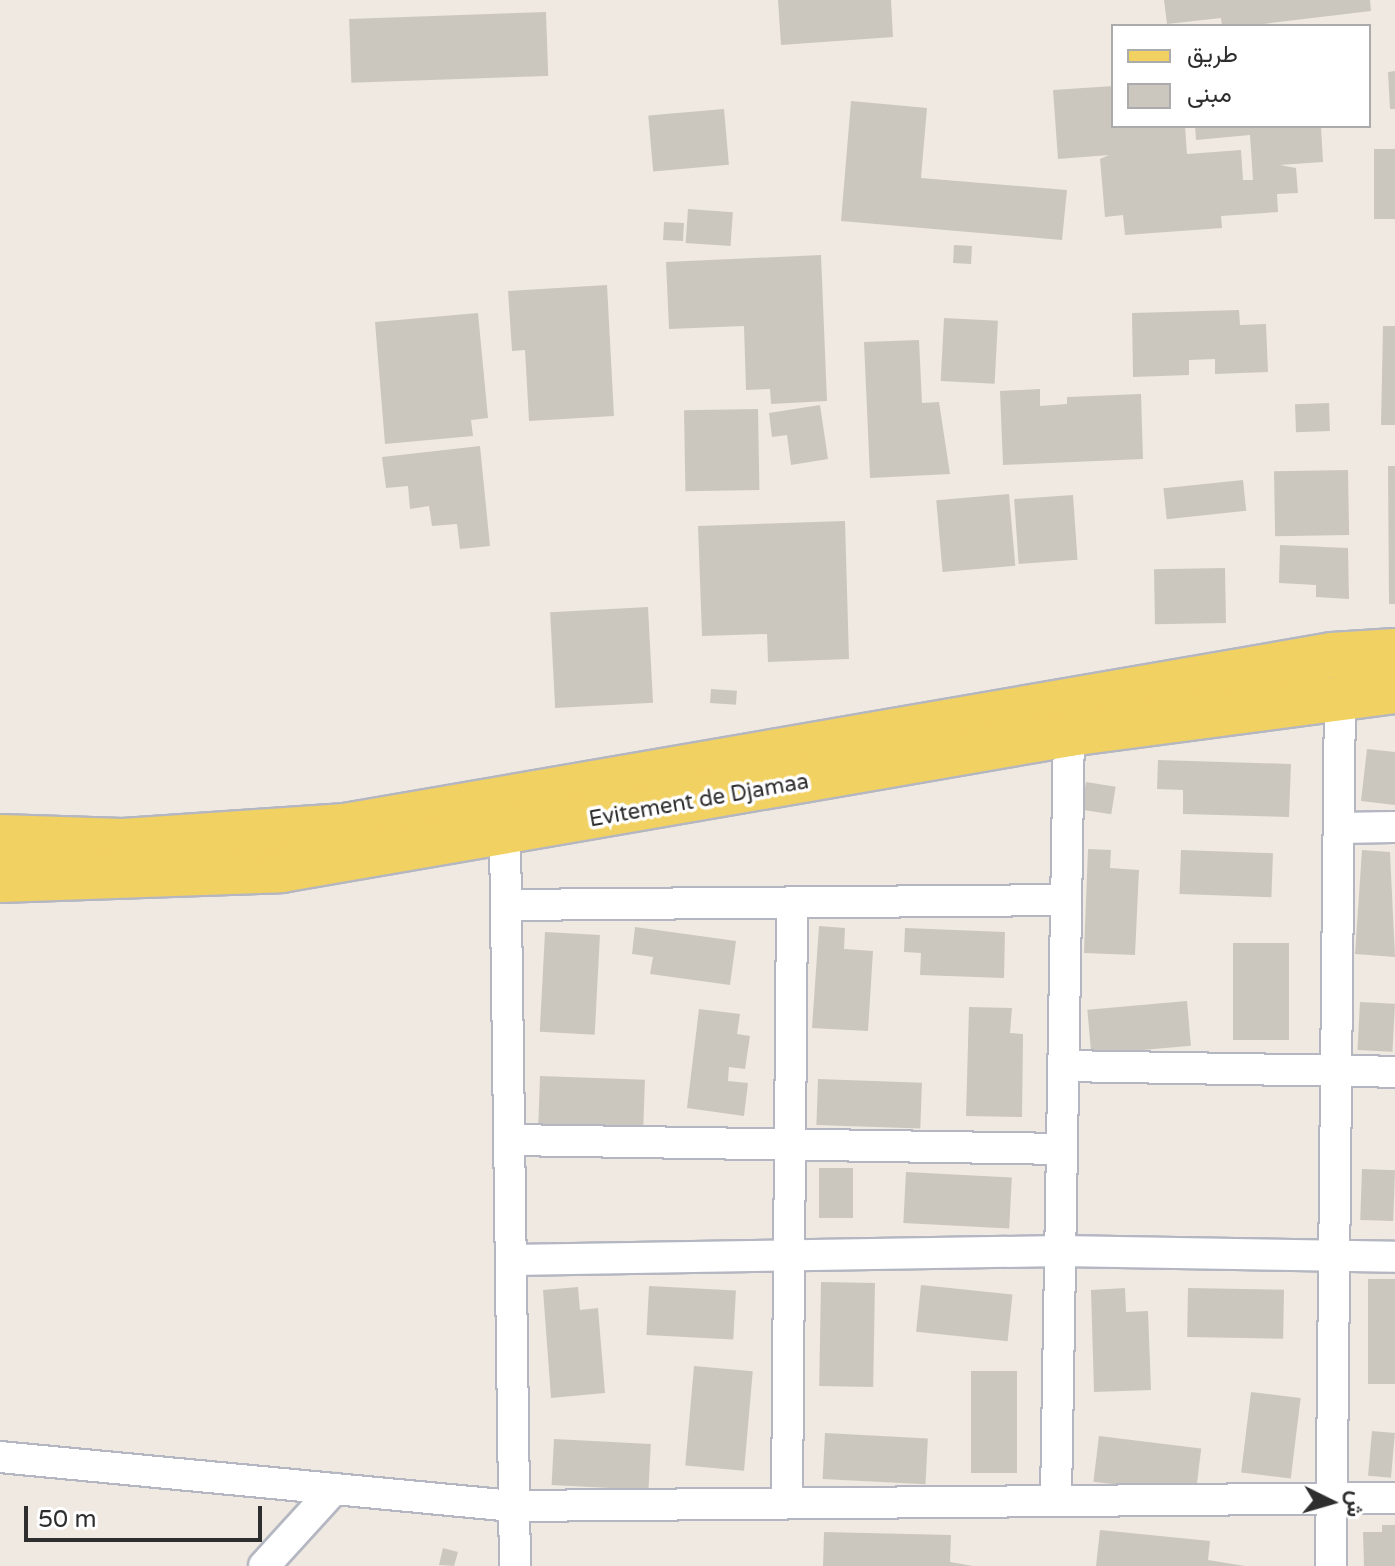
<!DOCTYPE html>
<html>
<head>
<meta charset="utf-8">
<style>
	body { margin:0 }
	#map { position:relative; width:1395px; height:1566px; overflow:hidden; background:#efe9e1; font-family:"Varela Round",Vazirmatn,sans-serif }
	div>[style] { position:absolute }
	.building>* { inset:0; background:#cbc7bf; transform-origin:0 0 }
	.roads { filter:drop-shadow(2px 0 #b4b7c1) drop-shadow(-2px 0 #b4b7c1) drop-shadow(0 2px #b4b7c1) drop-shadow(0 -2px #b4b7c1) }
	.street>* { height:30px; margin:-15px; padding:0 15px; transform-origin:15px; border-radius:15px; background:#fff }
	.primary>* { height:44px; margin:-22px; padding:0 22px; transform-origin:22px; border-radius:22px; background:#f2d163 }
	span { translate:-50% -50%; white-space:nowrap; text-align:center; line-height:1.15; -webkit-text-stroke:7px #fff; paint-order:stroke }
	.street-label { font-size:22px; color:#2e2e2e }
	.legend { position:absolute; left:1111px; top:24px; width:260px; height:104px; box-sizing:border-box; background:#fff; border:2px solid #ababab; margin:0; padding:10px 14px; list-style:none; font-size:24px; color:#2e2e2e }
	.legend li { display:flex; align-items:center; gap:16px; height:40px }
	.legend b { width:40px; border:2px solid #ababab }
	.north { position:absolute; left:1291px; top:1462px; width:80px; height:80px; -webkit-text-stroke:6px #fff; paint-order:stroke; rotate:95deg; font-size:22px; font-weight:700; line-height:32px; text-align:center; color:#2e2e2e }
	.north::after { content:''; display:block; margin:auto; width:28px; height:36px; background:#2e2e2e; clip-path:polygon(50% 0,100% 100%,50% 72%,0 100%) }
	.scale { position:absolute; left:24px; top:1506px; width:238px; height:36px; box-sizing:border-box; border:4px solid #2e2e2e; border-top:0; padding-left:10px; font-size:24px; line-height:28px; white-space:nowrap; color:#2e2e2e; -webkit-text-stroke:6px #fff; paint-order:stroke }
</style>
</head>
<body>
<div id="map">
	<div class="building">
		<div style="clip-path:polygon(778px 0,891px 0,893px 37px,781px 45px)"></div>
		<div style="clip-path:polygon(1164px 0,1370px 0,1371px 11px,1246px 26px,1222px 26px,1221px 18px,1167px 24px)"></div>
		<div style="left:546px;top:12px;width:64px;height:197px;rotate:88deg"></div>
		<div style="clip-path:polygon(1395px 71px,1395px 109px,1390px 109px,1388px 72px)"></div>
		<div style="clip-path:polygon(1113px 86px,1113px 126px,1185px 126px,1187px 154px,1241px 150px,1243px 180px,1253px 180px,1250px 135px,1196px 140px,1195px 126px,1321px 126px,1323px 162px,1280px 165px,1296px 168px,1298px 193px,1277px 194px,1278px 212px,1221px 216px,1222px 228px,1125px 235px,1123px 215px,1105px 217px,1100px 159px,1109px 155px,1058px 159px,1053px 90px)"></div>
		<div style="clip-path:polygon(851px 101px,927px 108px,921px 178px,1067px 190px,1062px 240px,841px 221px)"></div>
		<div style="left:724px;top:109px;width:56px;height:76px;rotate:85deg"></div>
		<div style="left:1374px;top:149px;width:21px;height:70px"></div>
		<div style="left:688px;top:209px;width:45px;height:34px;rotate:4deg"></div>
		<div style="left:664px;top:222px;width:20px;height:18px;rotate:3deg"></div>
		<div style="left:954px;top:245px;width:18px;height:18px;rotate:3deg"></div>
		<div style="clip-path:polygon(821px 255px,827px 401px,771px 404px,770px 389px,746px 390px,744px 326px,669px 329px,666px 262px)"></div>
		<div style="clip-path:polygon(607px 285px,614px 416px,529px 421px,525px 350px,512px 351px,508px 291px)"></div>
		<div style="clip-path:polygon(1239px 310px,1240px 325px,1266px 324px,1268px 372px,1215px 374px,1215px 359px,1189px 360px,1189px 375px,1133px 377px,1132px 313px)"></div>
		<div style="clip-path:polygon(478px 313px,488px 418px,471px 420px,473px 436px,385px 444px,375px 322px)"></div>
		<div style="left:944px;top:318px;width:54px;height:63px;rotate:3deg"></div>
		<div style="clip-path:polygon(1383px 326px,1395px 326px,1395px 425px,1381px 425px)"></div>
		<div style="clip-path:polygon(919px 340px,922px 403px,939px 402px,950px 474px,870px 478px,864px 342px)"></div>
		<div style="clip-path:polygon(1040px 389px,1040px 406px,1067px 404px,1067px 397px,1141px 394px,1143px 459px,1003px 465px,1000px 391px)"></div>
		<div style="left:1329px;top:403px;width:28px;height:34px;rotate:88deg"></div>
		<div style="clip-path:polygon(820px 405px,828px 459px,791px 465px,787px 435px,772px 437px,769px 413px)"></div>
		<div style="left:758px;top:409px;width:81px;height:74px;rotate:89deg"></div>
		<div style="clip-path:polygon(480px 446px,490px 546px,460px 549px,457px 524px,432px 526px,429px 506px,410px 509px,408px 486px,386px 488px,382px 457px)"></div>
		<div style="clip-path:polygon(1388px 466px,1395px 466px,1395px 604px,1389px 604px)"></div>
		<div style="left:1348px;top:470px;width:65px;height:74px;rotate:89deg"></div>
		<div style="left:1243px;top:480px;width:31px;height:80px;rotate:84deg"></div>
		<div style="left:1009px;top:494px;width:72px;height:73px;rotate:85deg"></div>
		<div style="left:1073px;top:495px;width:65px;height:59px;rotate:86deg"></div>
		<div style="clip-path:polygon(845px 521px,849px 659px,768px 662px,767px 634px,702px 636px,698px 526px)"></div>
		<div style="clip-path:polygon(1280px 545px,1348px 548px,1349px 599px,1316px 597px,1316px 585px,1279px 583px)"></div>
		<div style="left:1225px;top:568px;width:55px;height:71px;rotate:89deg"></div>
		<div style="left:648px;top:607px;width:96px;height:98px;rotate:87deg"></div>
		<div style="left:711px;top:689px;width:26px;height:14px;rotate:4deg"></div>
		<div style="clip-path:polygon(1367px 749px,1395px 752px,1395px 805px,1361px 801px)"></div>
		<div style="clip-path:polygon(1158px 760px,1291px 764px,1289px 817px,1183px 814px,1183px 790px,1157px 789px)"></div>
		<div style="left:1086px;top:782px;width:30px;height:28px;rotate:9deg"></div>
		<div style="clip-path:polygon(1088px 849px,1111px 850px,1110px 868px,1139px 870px,1135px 955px,1084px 953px)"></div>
		<div style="left:1181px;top:850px;width:92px;height:44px;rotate:2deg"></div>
		<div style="clip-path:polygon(1362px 850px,1390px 852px,1395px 957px,1355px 954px)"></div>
		<div style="clip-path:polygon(819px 926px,845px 928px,844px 949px,873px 951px,868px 1031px,812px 1028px)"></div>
		<div style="clip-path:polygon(635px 927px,736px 941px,730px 985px,650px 974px,653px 957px,632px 954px)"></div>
		<div style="clip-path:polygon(905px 928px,1005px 932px,1004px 978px,920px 975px,921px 953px,904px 952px)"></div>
		<div style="left:545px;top:932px;width:55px;height:100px;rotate:3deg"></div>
		<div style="left:1233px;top:943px;width:56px;height:97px"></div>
		<div style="left:1187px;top:1001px;width:45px;height:100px;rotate:85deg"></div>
		<div style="left:1360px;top:1002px;width:35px;height:48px;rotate:3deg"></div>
		<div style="clip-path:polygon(969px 1007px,1012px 1008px,1010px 1033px,1023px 1034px,1022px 1117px,966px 1116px)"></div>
		<div style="clip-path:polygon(699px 1009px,740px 1014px,737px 1034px,750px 1036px,745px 1069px,729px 1067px,728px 1081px,748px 1083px,744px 1116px,687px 1108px)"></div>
		<div style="left:540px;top:1076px;width:105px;height:50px;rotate:2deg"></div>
		<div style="left:818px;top:1079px;width:104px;height:46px;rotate:2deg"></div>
		<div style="left:819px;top:1168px;width:34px;height:50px"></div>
		<div style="left:1362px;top:1169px;width:33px;height:51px;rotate:2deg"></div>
		<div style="left:906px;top:1172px;width:106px;height:51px;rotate:3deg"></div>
		<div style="left:1368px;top:1279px;width:27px;height:105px"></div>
		<div style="left:821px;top:1282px;width:54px;height:104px;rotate:1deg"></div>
		<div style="left:921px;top:1285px;width:92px;height:47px;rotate:6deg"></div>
		<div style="left:649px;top:1286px;width:87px;height:49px;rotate:3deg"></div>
		<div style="clip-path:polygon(578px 1287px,580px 1310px,598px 1308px,605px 1393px,551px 1398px,543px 1290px)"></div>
		<div style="clip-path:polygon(1125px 1288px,1126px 1312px,1148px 1311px,1151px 1390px,1094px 1392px,1091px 1290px)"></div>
		<div style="left:1188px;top:1288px;width:96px;height:49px;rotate:1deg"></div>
		<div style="left:694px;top:1366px;width:59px;height:100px;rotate:5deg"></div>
		<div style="left:971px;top:1371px;width:46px;height:102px"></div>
		<div style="left:1251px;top:1392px;width:50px;height:81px;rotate:7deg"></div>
		<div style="left:1372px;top:1431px;width:23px;height:45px;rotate:5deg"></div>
		<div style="left:825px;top:1433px;width:103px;height:46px;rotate:3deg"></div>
		<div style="left:1099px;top:1436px;width:103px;height:46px;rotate:7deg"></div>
		<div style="left:554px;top:1439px;width:97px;height:46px;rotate:3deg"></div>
		<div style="clip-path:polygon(1382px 1525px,1395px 1525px,1395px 1566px,1364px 1566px,1363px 1532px,1382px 1532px)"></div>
		<div style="clip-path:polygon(1100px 1530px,1210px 1541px,1208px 1560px,1245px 1566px,1096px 1566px)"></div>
		<div style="clip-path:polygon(824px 1532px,951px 1535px,950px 1562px,973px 1566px,823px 1566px)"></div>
		<div style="clip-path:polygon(443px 1548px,458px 1552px,454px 1566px,439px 1565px)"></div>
	</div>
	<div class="roads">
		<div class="street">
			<div style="left:1342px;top:828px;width:53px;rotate:-1.1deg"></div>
			<div style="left:505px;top:836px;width:730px;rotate:89.22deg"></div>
			<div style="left:506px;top:905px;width:559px;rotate:-0.51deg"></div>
			<div style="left:1063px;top:1066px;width:332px;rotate:1deg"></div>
			<div style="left:510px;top:1140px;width:552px;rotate:0.93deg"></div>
			<div style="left:512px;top:1260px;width:548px;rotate:-0.94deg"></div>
			<div style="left:1060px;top:1251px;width:335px;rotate:1deg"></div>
			<div style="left:0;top:1457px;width:515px;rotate:5.46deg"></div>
			<div style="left:513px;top:1506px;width:882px;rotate:-0.52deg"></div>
			<div style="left:1056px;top:1499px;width:765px;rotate:-89.03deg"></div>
			<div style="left:787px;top:1502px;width:600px;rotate:-89.52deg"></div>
			<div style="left:264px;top:1566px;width:104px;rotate:-47.7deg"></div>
			<div style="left:1331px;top:1566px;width:872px;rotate:-89.41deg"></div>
		</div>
		<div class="primary">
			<div style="left:0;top:837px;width:123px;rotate:1.9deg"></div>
			<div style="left:123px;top:841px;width:223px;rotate:-3.9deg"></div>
			<div style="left:345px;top:826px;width:1002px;rotate:-9.83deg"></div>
			<div style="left:1332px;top:655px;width:63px;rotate:-3.6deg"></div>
			<div style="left:0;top:880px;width:281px;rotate:-2deg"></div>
			<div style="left:281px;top:870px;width:800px;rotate:-9.79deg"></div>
			<div style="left:1069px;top:734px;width:329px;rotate:-7.5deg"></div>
		</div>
	</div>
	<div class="street-label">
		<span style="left:699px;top:801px;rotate:-10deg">Evitement de Djamaa</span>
	</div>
	<ul class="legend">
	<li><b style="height:10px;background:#f2d163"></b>طريق</li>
	<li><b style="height:22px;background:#cbc7bf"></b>مبنى</li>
	</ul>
	<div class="north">ش</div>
	<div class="scale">50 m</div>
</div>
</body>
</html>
